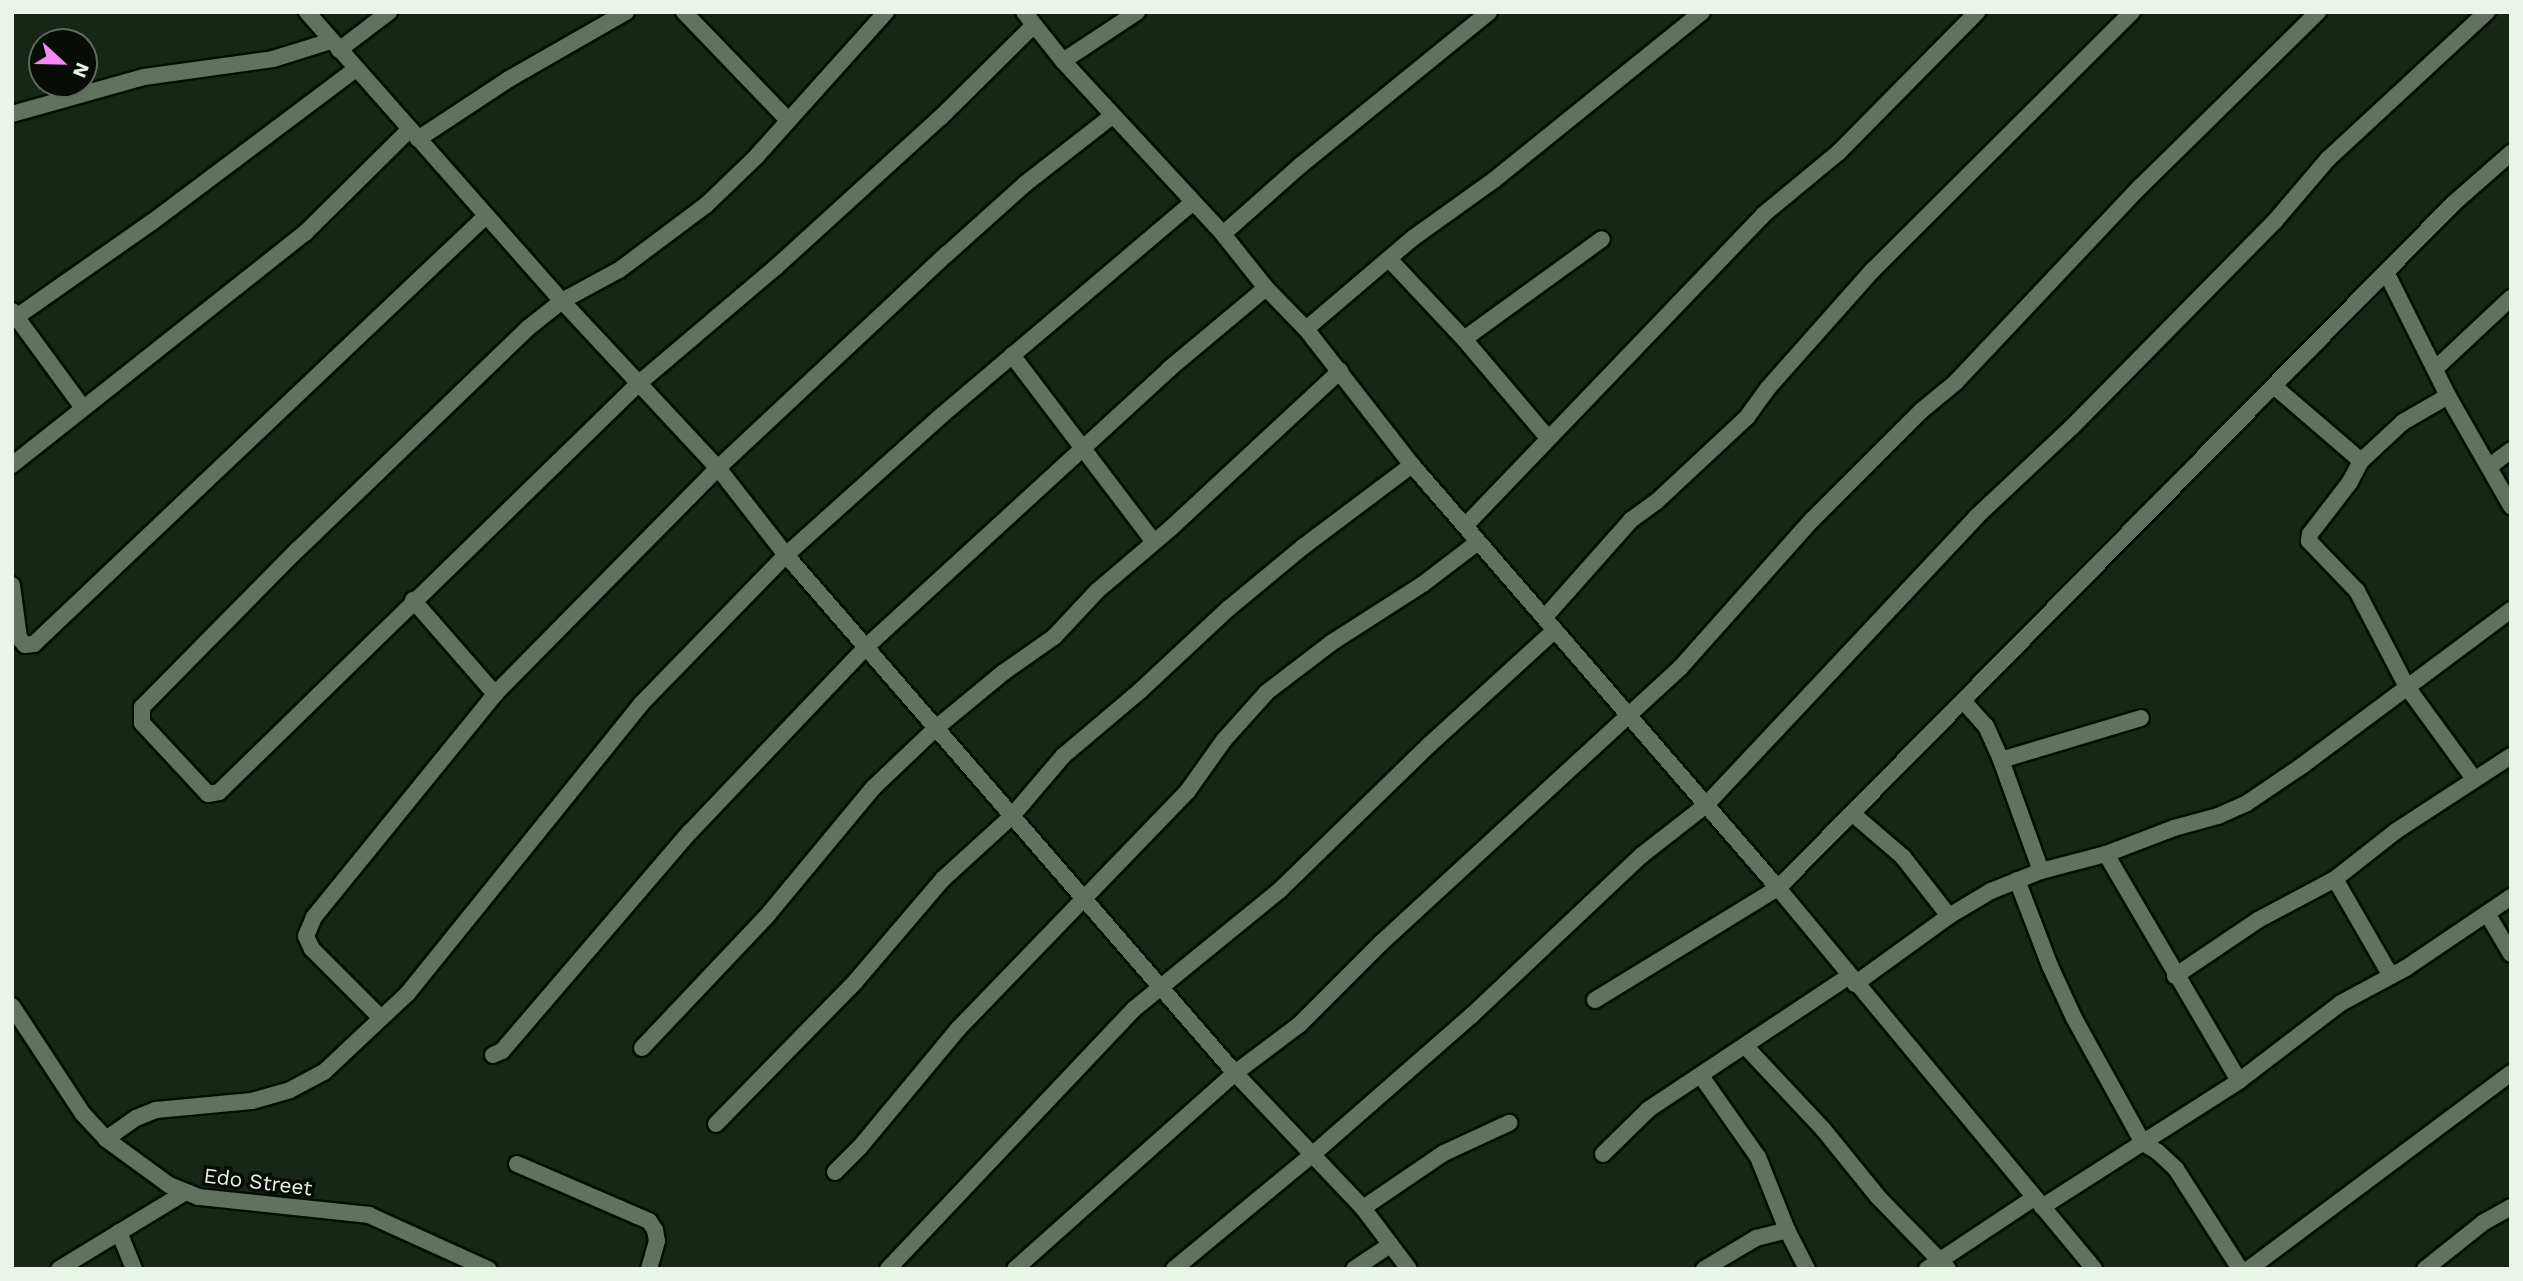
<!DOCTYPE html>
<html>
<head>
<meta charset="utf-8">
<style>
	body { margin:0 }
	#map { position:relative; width:2523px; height:1281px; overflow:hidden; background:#172616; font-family:"Work Sans",sans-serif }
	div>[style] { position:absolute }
	.roads { filter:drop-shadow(2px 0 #030f03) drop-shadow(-2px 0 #030f03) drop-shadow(0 2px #030f03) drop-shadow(0 -2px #030f03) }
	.minor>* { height:16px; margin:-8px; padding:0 8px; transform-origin:8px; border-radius:8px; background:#61725f }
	span { translate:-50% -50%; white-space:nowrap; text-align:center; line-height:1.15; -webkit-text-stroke:7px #070d06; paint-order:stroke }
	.street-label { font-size:21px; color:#eaf4e9 }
	.frame { position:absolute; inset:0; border:14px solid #eaf4e9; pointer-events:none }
	.north { position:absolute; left:28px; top:28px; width:70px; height:70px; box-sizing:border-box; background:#070d06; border:2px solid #626961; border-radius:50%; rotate:112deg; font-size:19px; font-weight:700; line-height:28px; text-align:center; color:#eaf4e9 }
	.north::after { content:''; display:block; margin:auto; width:24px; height:32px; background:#f18af4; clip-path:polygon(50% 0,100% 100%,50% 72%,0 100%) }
</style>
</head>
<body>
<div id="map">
	<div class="roads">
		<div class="minor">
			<div style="left:307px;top:12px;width:385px;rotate:48.6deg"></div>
			<div style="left:562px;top:301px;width:229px;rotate:47deg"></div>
			<div style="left:718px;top:468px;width:110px;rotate:52deg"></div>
			<div style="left:786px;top:555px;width:686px;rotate:49.08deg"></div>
			<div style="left:1235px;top:1073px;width:186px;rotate:46.5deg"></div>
			<div style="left:1363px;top:1208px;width:76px;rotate:53deg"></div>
			<div style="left:684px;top:12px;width:150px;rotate:46.1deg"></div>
			<div style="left:886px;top:12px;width:193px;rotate:131.9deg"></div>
			<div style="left:757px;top:156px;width:71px;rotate:136.1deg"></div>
			<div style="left:706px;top:205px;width:109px;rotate:143.2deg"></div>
			<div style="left:619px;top:270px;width:65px;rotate:151.5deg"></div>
			<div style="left:562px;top:301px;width:43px;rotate:141.5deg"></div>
			<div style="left:528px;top:328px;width:319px;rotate:136.1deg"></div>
			<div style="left:298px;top:549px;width:222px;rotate:134.6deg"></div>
			<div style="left:142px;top:707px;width:16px;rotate:90deg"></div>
			<div style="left:142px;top:723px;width:97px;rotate:47.1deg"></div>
			<div style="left:208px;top:794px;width:11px;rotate:-10deg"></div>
			<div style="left:219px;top:792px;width:585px;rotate:-44.24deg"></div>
			<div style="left:638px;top:384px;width:181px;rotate:-40.3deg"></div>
			<div style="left:776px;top:267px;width:222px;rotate:-42.3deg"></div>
			<div style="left:940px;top:118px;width:132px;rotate:-44.7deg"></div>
			<div style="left:1024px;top:12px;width:63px;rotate:51.5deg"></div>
			<div style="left:1063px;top:61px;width:236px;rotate:47.2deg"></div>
			<div style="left:1223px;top:234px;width:69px;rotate:51.5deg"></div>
			<div style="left:1266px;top:288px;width:57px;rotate:45.7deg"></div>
			<div style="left:1306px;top:329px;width:172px;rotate:52.1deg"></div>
			<div style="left:1412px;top:465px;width:559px;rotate:49.13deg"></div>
			<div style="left:1778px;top:888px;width:495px;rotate:50.3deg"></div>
			<div style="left:339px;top:50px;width:63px;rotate:-37.2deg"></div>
			<div style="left:1063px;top:61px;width:89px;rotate:-33.5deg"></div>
			<div style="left:12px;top:114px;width:137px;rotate:-15.7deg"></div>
			<div style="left:144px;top:77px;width:130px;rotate:-7.9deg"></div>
			<div style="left:273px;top:59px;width:61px;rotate:-17.2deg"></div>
			<div style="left:418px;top:139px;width:109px;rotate:-33.4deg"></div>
			<div style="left:509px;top:79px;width:135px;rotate:-29.8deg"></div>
			<div style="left:1223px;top:234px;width:104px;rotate:-41.5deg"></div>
			<div style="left:1301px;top:165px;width:242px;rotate:-39.1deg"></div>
			<div style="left:1389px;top:259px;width:110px;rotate:46.8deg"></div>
			<div style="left:1464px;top:339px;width:130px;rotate:49.7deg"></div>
			<div style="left:2387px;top:274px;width:136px;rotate:63.4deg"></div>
			<div style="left:2448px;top:396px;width:127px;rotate:60.2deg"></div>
			<div style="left:12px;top:311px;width:120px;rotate:53.8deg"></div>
			<div style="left:12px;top:320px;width:171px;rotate:-35deg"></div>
			<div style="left:152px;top:222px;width:255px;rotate:-36.9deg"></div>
			<div style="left:1306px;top:329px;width:140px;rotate:-40.4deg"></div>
			<div style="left:1413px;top:238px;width:100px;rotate:-35.6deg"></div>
			<div style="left:1494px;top:180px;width:267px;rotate:-38.9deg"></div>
			<div style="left:1464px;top:339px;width:170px;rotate:-35.9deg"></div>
			<div style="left:1012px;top:355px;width:233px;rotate:52.8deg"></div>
			<div style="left:2435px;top:369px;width:104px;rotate:-43.1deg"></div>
			<div style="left:2275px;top:387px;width:113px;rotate:40.7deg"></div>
			<div style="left:2448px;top:396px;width:52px;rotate:150deg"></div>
			<div style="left:2403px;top:422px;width:57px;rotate:137.1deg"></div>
			<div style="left:2361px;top:461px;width:24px;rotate:118deg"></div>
			<div style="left:2350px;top:482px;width:66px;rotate:127.6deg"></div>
			<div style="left:2310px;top:534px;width:7px;rotate:98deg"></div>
			<div style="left:2309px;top:541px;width:69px;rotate:46.2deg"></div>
			<div style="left:2357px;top:591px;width:108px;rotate:62.5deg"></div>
			<div style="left:2407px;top:687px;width:114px;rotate:53.9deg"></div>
			<div style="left:12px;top:465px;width:374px;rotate:-38.4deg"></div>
			<div style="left:305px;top:233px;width:148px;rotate:-44.7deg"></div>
			<div style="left:2490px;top:466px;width:26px;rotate:-37deg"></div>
			<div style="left:1465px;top:526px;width:432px;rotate:-46.2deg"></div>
			<div style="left:1764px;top:214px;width:97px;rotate:-39.6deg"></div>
			<div style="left:1839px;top:152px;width:197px;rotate:-45.4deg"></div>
			<div style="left:12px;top:585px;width:53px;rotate:82.5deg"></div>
			<div style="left:19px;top:638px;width:9px;rotate:49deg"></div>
			<div style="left:25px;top:645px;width:9px;rotate:-6deg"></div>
			<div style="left:34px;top:644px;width:622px;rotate:-43.44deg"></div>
			<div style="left:413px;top:600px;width:125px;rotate:48.9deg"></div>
			<div style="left:1545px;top:617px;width:130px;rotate:-48.4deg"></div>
			<div style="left:1631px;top:520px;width:31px;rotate:-36deg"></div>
			<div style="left:1656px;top:502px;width:125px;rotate:-43deg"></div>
			<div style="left:1747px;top:417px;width:36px;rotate:-54deg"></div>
			<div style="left:1768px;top:388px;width:157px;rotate:-48.4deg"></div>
			<div style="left:1872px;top:271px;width:367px;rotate:-44.9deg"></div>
			<div style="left:1965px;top:703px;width:31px;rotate:48deg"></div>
			<div style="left:1986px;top:726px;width:37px;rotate:66deg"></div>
			<div style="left:2001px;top:760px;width:118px;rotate:70.2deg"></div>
			<div style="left:2001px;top:760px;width:146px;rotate:-16.7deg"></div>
			<div style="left:1853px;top:814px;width:66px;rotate:40.7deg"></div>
			<div style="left:1903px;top:857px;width:75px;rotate:52.1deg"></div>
			<div style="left:2106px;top:854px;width:263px;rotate:59.6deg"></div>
			<div style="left:2335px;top:879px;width:112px;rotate:60deg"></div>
			<div style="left:2017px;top:880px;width:92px;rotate:69deg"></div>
			<div style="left:2050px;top:966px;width:57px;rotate:65.2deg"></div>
			<div style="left:2074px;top:1018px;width:143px;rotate:61.1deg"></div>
			<div style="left:2143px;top:1143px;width:17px;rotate:31deg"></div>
			<div style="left:2158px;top:1152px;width:25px;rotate:43deg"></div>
			<div style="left:2176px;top:1169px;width:119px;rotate:57.4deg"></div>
			<div style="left:2488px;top:915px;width:45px;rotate:59.5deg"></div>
			<div style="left:2175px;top:976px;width:100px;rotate:-34deg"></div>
			<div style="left:2258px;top:920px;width:87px;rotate:-28deg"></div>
			<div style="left:2335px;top:879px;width:78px;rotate:-38.2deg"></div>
			<div style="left:2396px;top:831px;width:137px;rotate:-33.1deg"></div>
			<div style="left:1855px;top:984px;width:116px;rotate:-35.9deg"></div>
			<div style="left:1949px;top:916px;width:49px;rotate:-30.8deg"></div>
			<div style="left:1991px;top:891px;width:54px;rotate:-21.8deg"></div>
			<div style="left:2041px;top:871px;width:67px;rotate:-14.7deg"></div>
			<div style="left:2106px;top:854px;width:73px;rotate:-20.9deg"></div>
			<div style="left:2174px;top:828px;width:46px;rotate:-15.3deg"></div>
			<div style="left:2218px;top:816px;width:32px;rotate:-24deg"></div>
			<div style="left:2247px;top:803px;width:68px;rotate:-34.2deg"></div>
			<div style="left:2303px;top:765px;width:259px;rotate:-36.7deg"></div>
			<div style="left:1595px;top:1000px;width:215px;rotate:-31.5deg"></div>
			<div style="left:1778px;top:888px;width:962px;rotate:-45.38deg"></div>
			<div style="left:2454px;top:203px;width:76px;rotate:-41.3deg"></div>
			<div style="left:12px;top:1006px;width:129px;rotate:56.7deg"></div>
			<div style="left:83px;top:1114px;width:34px;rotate:47deg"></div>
			<div style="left:106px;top:1139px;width:78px;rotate:36.1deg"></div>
			<div style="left:169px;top:1185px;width:32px;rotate:22deg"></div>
			<div style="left:199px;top:1197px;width:171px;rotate:6deg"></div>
			<div style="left:369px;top:1215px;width:131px;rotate:24.4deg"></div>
			<div style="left:381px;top:1018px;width:98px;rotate:-135deg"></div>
			<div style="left:312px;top:949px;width:14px;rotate:-115deg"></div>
			<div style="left:306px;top:936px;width:21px;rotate:-67deg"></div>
			<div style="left:314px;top:917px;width:287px;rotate:-50.9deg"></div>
			<div style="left:495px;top:694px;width:317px;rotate:-45.4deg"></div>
			<div style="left:718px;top:468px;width:313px;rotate:-43.1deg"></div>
			<div style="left:947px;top:254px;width:105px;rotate:-41.9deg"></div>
			<div style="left:1025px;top:184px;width:110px;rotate:-38deg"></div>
			<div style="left:1746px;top:1047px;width:112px;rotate:46.8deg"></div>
			<div style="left:1823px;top:1129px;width:87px;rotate:51deg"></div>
			<div style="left:1878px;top:1197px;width:100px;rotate:45.8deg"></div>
			<div style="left:642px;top:1048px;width:180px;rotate:-46.6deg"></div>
			<div style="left:766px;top:917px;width:169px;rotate:-50.3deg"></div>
			<div style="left:874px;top:787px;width:86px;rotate:-43.6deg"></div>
			<div style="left:936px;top:728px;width:88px;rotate:-39.5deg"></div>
			<div style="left:1004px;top:672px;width:61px;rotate:-35deg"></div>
			<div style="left:1054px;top:637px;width:63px;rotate:-46.9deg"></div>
			<div style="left:1097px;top:591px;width:97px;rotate:-40.4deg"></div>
			<div style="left:1171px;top:528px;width:231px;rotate:-42.9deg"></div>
			<div style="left:493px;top:1055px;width:10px;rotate:-24deg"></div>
			<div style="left:502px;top:1051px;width:289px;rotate:-49.4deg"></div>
			<div style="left:690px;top:832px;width:255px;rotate:-46.4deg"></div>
			<div style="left:866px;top:647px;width:411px;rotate:-42.5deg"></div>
			<div style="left:1169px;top:369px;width:126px;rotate:-39.9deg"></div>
			<div style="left:1701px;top:1076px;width:99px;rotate:54.9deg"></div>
			<div style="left:1758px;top:1157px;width:79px;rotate:68.3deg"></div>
			<div style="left:1787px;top:1230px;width:44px;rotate:62.9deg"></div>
			<div style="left:716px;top:1124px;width:199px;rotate:-45.6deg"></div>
			<div style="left:855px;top:982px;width:135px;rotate:-49.5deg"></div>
			<div style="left:943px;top:879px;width:93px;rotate:-42.4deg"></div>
			<div style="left:1012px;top:816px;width:79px;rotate:-49.6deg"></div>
			<div style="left:1063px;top:756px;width:102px;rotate:-40.2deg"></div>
			<div style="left:1141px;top:690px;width:120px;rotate:-43deg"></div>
			<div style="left:1229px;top:608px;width:97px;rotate:-39.6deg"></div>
			<div style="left:1304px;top:546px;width:135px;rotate:-36.9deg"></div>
			<div style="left:106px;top:1139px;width:37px;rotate:-35deg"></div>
			<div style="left:136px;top:1118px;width:22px;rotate:-22deg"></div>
			<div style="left:156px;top:1110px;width:96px;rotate:-5.4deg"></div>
			<div style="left:252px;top:1101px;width:40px;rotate:-16deg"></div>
			<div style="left:290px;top:1090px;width:38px;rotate:-28deg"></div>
			<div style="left:324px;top:1072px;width:115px;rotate:-43.2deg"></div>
			<div style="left:408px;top:993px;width:371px;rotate:-51.1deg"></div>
			<div style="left:641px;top:704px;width:208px;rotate:-45.8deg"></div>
			<div style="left:786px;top:555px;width:210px;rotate:-41.9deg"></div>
			<div style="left:942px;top:415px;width:328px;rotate:-40.3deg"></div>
			<div style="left:1603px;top:1154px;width:64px;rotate:-44.4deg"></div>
			<div style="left:1649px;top:1109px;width:240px;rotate:-33.6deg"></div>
			<div style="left:517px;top:1164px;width:144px;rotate:23.4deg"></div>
			<div style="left:649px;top:1221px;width:11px;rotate:56deg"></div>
			<div style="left:655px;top:1230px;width:11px;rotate:80deg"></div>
			<div style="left:657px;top:1241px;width:29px;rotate:106deg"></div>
			<div style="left:835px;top:1172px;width:35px;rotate:-45deg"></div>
			<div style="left:860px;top:1147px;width:153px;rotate:-50.3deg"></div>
			<div style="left:958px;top:1029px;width:330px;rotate:-46deg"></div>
			<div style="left:1187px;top:792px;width:64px;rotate:-54.6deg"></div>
			<div style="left:1224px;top:740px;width:64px;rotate:-48.1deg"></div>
			<div style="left:1267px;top:692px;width:81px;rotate:-37.4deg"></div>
			<div style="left:1331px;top:643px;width:109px;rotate:-32.7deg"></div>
			<div style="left:1423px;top:584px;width:69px;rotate:-37.4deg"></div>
			<div style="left:2042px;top:1207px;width:234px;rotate:-32.6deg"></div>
			<div style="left:2239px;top:1081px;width:128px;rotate:-37.4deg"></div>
			<div style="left:2341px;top:1003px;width:74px;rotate:-28.3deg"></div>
			<div style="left:2406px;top:968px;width:127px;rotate:-34.1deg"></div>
			<div style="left:1363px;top:1208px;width:98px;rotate:-34.2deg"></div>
			<div style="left:1444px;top:1153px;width:72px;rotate:-24.8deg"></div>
			<div style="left:119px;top:1232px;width:40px;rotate:68deg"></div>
			<div style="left:59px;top:1269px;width:146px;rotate:-31.3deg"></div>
			<div style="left:888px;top:1269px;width:358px;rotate:-46.6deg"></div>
			<div style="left:1134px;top:1009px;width:188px;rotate:-39.2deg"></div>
			<div style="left:1280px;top:890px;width:206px;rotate:-44.2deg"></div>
			<div style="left:1428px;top:746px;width:172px;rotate:-42.4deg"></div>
			<div style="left:1015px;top:1269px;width:295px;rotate:-41.7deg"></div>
			<div style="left:1235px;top:1073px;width:80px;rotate:-36.9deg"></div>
			<div style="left:1299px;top:1025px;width:116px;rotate:-45deg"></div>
			<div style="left:1381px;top:943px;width:406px;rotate:-42.6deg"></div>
			<div style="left:1680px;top:668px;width:198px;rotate:-48.3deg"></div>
			<div style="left:1812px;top:520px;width:154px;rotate:-45deg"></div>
			<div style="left:1921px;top:411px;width:45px;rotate:-39.6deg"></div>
			<div style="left:1956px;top:382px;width:268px;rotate:-46.7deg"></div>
			<div style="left:2140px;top:187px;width:250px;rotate:-44.5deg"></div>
			<div style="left:1174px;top:1269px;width:179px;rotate:-39.6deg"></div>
			<div style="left:1312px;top:1155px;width:213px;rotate:-41.2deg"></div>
			<div style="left:1472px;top:1015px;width:233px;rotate:-43.3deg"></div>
			<div style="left:1642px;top:855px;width:81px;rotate:-38deg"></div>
			<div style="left:1706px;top:805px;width:395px;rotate:-46.8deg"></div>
			<div style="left:1976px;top:517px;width:133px;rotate:-43.2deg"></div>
			<div style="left:2073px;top:426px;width:288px;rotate:-45.4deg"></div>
			<div style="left:2275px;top:221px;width:82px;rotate:-49.5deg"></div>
			<div style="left:2328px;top:159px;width:217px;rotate:-42.8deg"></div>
			<div style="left:1354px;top:1269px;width:43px;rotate:-33.7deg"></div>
			<div style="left:1704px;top:1269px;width:61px;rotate:-30.8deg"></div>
			<div style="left:1756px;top:1238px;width:32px;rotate:-14deg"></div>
			<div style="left:1927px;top:1269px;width:128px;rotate:-33.6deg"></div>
			<div style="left:2249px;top:1269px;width:327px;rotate:-36.8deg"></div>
			<div style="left:2425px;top:1269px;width:75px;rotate:-38.5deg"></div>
			<div style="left:2484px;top:1222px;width:31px;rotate:-29deg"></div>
		</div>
	</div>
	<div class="street-label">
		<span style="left:258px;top:1182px;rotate:7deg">Edo Street</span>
	</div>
	<div class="frame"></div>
	<div class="north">N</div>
</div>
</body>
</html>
